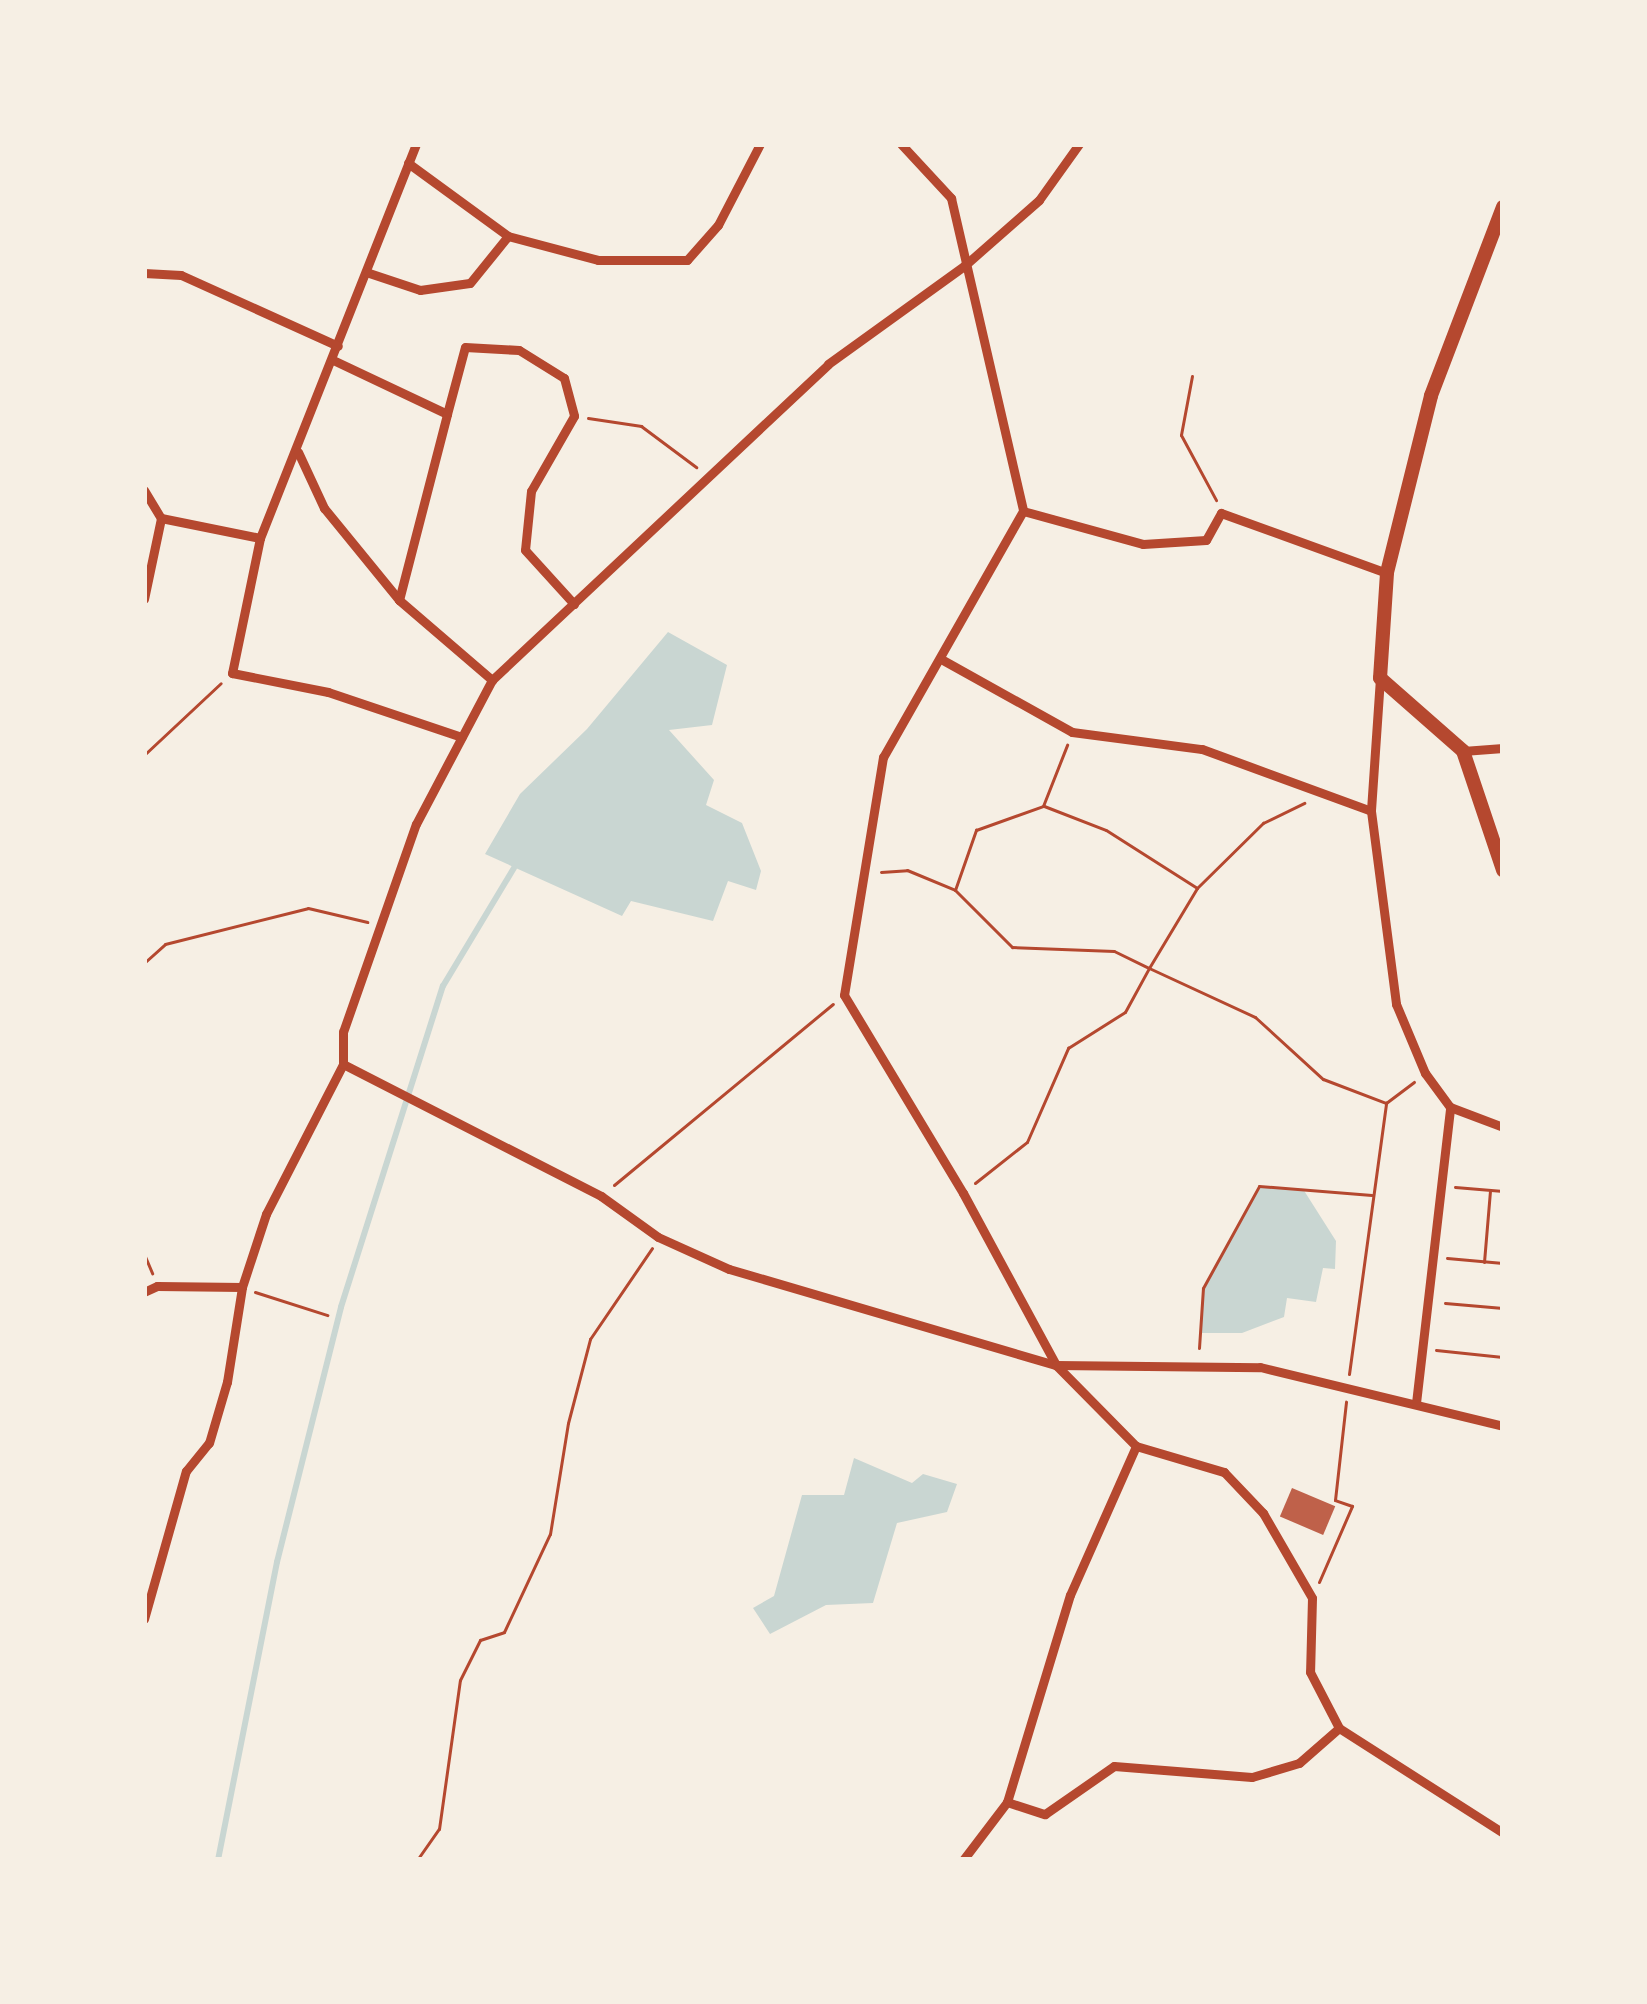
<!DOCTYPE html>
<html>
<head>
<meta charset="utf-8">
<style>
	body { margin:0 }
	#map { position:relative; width:1647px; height:2004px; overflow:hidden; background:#f6efe4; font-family:"Golos Text",sans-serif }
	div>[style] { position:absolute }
	.water>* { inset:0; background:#c9d6d2 }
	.stream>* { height:6px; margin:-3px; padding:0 3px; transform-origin:3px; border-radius:3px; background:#c9d6d2 }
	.building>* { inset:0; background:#bf614a; transform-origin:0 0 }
	.path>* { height:3px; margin:-1.5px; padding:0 1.5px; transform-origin:1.5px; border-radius:1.5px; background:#b5482f }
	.minor>* { height:9px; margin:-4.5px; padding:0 4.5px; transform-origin:4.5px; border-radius:4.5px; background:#b5482f }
	.secondary>* { height:14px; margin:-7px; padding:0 7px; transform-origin:7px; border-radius:7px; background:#b5482f }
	span { translate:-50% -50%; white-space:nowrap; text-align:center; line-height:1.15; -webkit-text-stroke:12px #f6efe4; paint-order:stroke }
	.frame { position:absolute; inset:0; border:147px solid #f6efe4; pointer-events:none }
</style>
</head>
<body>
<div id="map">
	<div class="water">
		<div style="clip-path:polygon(668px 632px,727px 665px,712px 725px,669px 730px,714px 780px,706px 805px,742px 823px,761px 871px,756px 890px,728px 881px,713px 921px,631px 901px,622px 916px,485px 854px,520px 794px,587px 729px)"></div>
		<div style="clip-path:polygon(1259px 1186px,1303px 1189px,1336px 1241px,1335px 1269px,1323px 1268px,1316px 1302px,1287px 1298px,1284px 1317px,1242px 1333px,1200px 1333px,1203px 1288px)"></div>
		<div style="clip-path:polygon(854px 1458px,912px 1483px,923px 1474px,957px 1484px,947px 1512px,897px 1523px,873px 1603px,826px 1605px,770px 1634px,753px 1608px,774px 1596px,802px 1495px,844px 1495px)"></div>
	</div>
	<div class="stream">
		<div style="left:218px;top:1860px;width:304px;rotate:-78.8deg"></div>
		<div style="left:277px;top:1562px;width:263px;rotate:-75.9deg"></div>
		<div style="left:341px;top:1307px;width:337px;rotate:-72.4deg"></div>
		<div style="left:443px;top:986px;width:138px;rotate:-59deg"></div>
	</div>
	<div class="building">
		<div style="left:1292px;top:1488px;width:47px;height:31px;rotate:23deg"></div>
	</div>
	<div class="path">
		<div style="left:1192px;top:376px;width:60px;rotate:100.6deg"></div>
		<div style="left:1181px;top:435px;width:74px;rotate:61.7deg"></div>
		<div style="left:588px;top:418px;width:54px;rotate:8.6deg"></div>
		<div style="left:641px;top:426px;width:69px;rotate:36.7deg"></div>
		<div style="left:144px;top:755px;width:105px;rotate:-43.1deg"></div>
		<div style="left:1044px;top:806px;width:66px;rotate:21.2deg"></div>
		<div style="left:1106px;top:830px;width:108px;rotate:32.5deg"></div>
		<div style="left:881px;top:872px;width:26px;rotate:-4deg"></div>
		<div style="left:907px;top:870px;width:52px;rotate:22.6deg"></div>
		<div style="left:955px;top:890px;width:64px;rotate:-70.7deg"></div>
		<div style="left:976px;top:830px;width:71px;rotate:-19.7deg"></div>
		<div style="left:1043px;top:806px;width:66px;rotate:-68.5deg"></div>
		<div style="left:955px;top:890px;width:81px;rotate:45deg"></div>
		<div style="left:1012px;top:947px;width:102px;rotate:2.2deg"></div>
		<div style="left:1114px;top:951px;width:39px;rotate:26deg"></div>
		<div style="left:1149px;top:968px;width:93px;rotate:-59deg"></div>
		<div style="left:1197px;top:888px;width:93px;rotate:-44.6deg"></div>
		<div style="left:1263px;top:823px;width:46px;rotate:-26deg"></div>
		<div style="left:144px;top:963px;width:28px;rotate:-42deg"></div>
		<div style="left:165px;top:944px;width:147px;rotate:-14.1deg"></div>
		<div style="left:308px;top:908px;width:61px;rotate:13.3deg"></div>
		<div style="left:975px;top:1183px;width:66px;rotate:-38.3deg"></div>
		<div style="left:1027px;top:1142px;width:103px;rotate:-66.4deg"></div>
		<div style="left:1068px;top:1048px;width:67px;rotate:-32.3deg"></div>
		<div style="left:1125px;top:1012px;width:50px;rotate:-61.4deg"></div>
		<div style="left:1149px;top:968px;width:117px;rotate:24.8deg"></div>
		<div style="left:1255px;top:1017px;width:92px;rotate:42.4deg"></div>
		<div style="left:1323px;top:1079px;width:67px;rotate:20.9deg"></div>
		<div style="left:614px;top:1185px;width:284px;rotate:-39.6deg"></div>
		<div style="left:1455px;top:1187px;width:48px;rotate:4.8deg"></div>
		<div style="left:144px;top:1254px;width:21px;rotate:67deg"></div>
		<div style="left:1447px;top:1258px;width:56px;rotate:5.1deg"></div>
		<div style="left:1484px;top:1262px;width:72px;rotate:-85.2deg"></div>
		<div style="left:255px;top:1292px;width:76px;rotate:17.7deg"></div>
		<div style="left:1445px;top:1303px;width:58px;rotate:4.9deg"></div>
		<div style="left:1199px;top:1348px;width:60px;rotate:-86.2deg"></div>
		<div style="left:1203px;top:1288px;width:116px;rotate:-61.2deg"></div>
		<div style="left:1259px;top:1186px;width:113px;rotate:4.6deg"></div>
		<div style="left:1436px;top:1350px;width:67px;rotate:6deg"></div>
		<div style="left:1349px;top:1374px;width:274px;rotate:-82.2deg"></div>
		<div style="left:1386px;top:1103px;width:35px;rotate:-37deg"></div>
		<div style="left:1319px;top:1582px;width:83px;rotate:-66.5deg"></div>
		<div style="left:1352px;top:1506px;width:18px;rotate:-161deg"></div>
		<div style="left:1335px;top:1500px;width:99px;rotate:-83.6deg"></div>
		<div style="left:417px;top:1860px;width:38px;rotate:-55deg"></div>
		<div style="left:439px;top:1829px;width:150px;rotate:-82deg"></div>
		<div style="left:460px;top:1680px;width:45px;rotate:-63.4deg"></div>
		<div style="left:480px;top:1640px;width:25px;rotate:-18deg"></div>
		<div style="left:504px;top:1632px;width:108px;rotate:-64.9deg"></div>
		<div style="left:550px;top:1534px;width:112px;rotate:-80.8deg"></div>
		<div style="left:568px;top:1423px;width:87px;rotate:-75.3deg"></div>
		<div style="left:590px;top:1339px;width:110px;rotate:-55.7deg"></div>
	</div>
	<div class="minor">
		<div style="left:416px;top:144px;width:424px;rotate:111.6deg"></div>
		<div style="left:260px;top:538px;width:138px;rotate:101.7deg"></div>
		<div style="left:232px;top:673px;width:98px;rotate:11.2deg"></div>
		<div style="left:328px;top:692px;width:141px;rotate:18.6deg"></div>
		<div style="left:901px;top:144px;width:74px;rotate:47.2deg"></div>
		<div style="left:951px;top:198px;width:321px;rotate:77deg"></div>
		<div style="left:1023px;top:511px;width:283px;rotate:119.6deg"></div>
		<div style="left:883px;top:757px;width:241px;rotate:99.3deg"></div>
		<div style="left:844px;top:995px;width:231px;rotate:59deg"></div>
		<div style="left:963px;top:1193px;width:196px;rotate:61.6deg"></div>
		<div style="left:1056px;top:1365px;width:114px;rotate:45.4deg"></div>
		<div style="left:1136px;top:1446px;width:92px;rotate:16.5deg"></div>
		<div style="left:1224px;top:1472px;width:57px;rotate:46.4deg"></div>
		<div style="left:1263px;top:1513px;width:98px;rotate:60deg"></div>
		<div style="left:1312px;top:1598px;width:74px;rotate:91.5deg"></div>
		<div style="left:1310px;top:1672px;width:63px;rotate:62.6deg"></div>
		<div style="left:1339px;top:1728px;width:195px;rotate:32.6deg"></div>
		<div style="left:408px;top:163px;width:124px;rotate:36.1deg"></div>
		<div style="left:508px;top:236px;width:93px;rotate:14.9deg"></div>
		<div style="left:598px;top:260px;width:89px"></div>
		<div style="left:687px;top:260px;width:47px;rotate:-48.5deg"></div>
		<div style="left:718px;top:225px;width:91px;rotate:-62.6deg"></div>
		<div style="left:366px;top:272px;width:57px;rotate:18.4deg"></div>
		<div style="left:420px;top:290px;width:50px;rotate:-8deg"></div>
		<div style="left:470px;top:283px;width:60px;rotate:-51deg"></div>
		<div style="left:144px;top:273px;width:37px;rotate:3deg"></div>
		<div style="left:181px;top:275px;width:172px;rotate:24.3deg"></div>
		<div style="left:333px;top:360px;width:126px;rotate:25.3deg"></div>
		<div style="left:447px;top:414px;width:69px;rotate:-75deg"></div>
		<div style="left:465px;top:347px;width:54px;rotate:3.2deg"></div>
		<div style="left:519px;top:350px;width:53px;rotate:31.9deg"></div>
		<div style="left:564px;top:378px;width:39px;rotate:75deg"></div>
		<div style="left:574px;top:416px;width:86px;rotate:119.8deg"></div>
		<div style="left:531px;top:491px;width:59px;rotate:95.8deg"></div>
		<div style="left:525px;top:550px;width:73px;rotate:47.8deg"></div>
		<div style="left:298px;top:452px;width:62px;rotate:65.1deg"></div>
		<div style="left:324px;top:508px;width:119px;rotate:50.8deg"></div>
		<div style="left:399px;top:600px;width:123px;rotate:40.7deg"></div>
		<div style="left:144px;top:490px;width:33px;rotate:59deg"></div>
		<div style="left:1023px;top:511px;width:124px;rotate:15.4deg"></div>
		<div style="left:1143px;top:544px;width:63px;rotate:-3.6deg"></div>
		<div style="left:1206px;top:540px;width:31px;rotate:-61deg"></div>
		<div style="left:1221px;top:513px;width:177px;rotate:19.9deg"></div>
		<div style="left:144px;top:599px;width:83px;rotate:-78.1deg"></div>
		<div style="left:161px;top:518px;width:101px;rotate:11.4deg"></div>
		<div style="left:399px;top:600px;width:192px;rotate:-75.5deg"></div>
		<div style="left:941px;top:659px;width:150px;rotate:29.1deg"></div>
		<div style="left:1072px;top:732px;width:131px;rotate:7.5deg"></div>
		<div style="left:1202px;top:749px;width:180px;rotate:20.1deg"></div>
		<div style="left:1380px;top:678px;width:133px;rotate:93.9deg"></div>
		<div style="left:1371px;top:811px;width:195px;rotate:82.6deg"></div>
		<div style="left:1396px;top:1004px;width:75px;rotate:67.2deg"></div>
		<div style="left:1425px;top:1073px;width:42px;rotate:53.7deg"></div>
		<div style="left:1450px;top:1107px;width:57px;rotate:20.7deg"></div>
		<div style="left:1463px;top:751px;width:40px;rotate:-4.3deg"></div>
		<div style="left:343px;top:1064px;width:290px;rotate:27.1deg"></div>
		<div style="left:601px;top:1196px;width:70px;rotate:35.7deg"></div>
		<div style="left:658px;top:1237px;width:78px;rotate:24.3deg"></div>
		<div style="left:729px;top:1269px;width:341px;rotate:16.4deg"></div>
		<div style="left:1056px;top:1365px;width:204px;rotate:0.6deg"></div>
		<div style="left:1260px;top:1367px;width:250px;rotate:13.6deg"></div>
		<div style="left:144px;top:1292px;width:14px;rotate:-25deg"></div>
		<div style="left:157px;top:1286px;width:85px;rotate:0.7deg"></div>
		<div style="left:1416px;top:1403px;width:298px;rotate:-83.4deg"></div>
		<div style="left:144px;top:1619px;width:154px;rotate:-74.2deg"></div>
		<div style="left:186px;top:1471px;width:36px;rotate:-51deg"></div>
		<div style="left:209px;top:1443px;width:64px;rotate:-73.6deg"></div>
		<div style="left:227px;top:1382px;width:96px;rotate:-81deg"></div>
		<div style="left:242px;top:1287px;width:77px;rotate:-71.8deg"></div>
		<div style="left:266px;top:1214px;width:169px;rotate:-62.8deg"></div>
		<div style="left:343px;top:1064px;width:32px;rotate:-90deg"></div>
		<div style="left:343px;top:1032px;width:220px;rotate:-70.7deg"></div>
		<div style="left:416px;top:824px;width:163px;rotate:-62.2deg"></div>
		<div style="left:492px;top:680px;width:461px;rotate:-43.2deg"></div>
		<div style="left:828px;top:364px;width:168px;rotate:-35.8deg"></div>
		<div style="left:964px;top:266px;width:100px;rotate:-41.3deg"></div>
		<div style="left:1039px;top:200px;width:69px;rotate:-54.5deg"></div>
		<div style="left:1007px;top:1802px;width:40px;rotate:18deg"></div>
		<div style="left:1045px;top:1814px;width:84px;rotate:-34.8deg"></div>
		<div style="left:1114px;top:1766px;width:138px;rotate:4.6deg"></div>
		<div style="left:1252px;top:1777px;width:49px;rotate:-16.6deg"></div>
		<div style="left:1299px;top:1763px;width:53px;rotate:-41.2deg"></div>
		<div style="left:963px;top:1860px;width:73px;rotate:-52.8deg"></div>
		<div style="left:1007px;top:1802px;width:216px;rotate:-73.1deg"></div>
		<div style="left:1070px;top:1595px;width:163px;rotate:-66.1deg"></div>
	</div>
	<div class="secondary">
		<div style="left:1503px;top:207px;width:202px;rotate:110.9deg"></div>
		<div style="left:1431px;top:396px;width:182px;rotate:104deg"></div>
		<div style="left:1387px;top:573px;width:105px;rotate:93.8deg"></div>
		<div style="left:1380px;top:678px;width:111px;rotate:41.3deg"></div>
		<div style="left:1463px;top:751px;width:126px;rotate:71.4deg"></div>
	</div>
	<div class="frame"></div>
</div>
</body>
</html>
